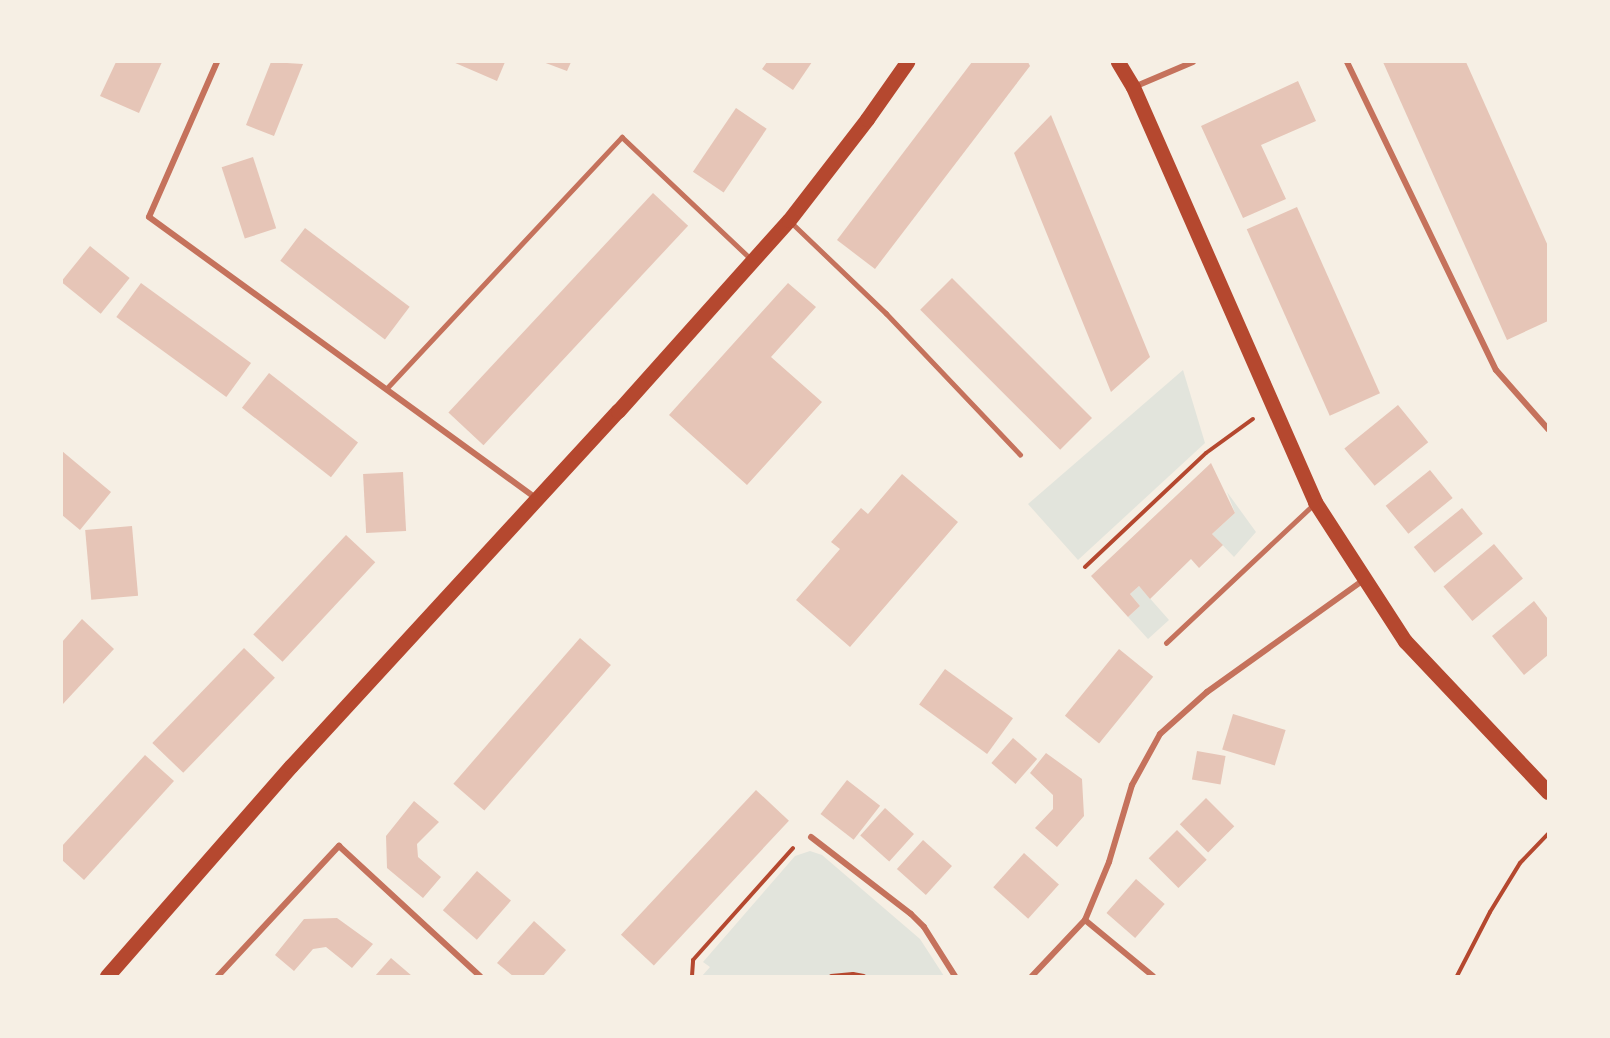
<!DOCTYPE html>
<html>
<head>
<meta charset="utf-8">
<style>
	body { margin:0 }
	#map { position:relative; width:1610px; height:1038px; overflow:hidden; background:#f6efe4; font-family:"Public Sans",sans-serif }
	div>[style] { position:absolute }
	.green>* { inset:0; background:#e2e4dc }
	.building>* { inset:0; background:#e6c5b7; transform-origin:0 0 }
	.path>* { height:4px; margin:-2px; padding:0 2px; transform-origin:2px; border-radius:2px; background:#b5482f }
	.service>* { height:4.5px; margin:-2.25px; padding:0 2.25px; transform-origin:2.25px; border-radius:2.25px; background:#c5725c }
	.minor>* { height:6px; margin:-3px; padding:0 3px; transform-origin:3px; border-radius:3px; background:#c5725c }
	.primary>* { height:15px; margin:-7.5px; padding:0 7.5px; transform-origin:7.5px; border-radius:7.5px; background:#b5482f }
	span { translate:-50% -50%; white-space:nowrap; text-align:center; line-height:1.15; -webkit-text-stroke:4.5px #f6efe4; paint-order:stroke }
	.frame { position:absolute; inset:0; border:63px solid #f6efe4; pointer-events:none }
</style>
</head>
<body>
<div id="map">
	<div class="green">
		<div style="clip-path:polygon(1183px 370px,1205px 443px,1078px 560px,1028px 504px)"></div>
		<div style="clip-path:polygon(1227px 492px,1256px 532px,1234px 557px,1212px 534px,1235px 513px)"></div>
		<div style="clip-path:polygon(1139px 586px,1169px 620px,1148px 639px,1128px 617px,1140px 606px,1130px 594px)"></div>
		<div style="clip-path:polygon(810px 851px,822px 855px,920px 939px,944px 976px,702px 976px,710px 967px,703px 962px,795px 856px)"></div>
	</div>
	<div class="building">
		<div style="clip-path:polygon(116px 62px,162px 62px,139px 113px,100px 96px)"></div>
		<div style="clip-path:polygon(271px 62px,303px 64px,274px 136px,246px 125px)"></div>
		<div style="clip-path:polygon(453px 62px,505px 62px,497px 81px)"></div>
		<div style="clip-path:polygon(543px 62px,571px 62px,567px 71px)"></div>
		<div style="clip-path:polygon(767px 62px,812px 62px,793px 90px,762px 69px)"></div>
		<div style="clip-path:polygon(972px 62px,1028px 62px,1030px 66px,875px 269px,837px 240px)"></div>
		<div style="clip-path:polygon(1383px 62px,1466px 62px,1548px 246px,1548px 321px,1507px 340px)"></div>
		<div style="clip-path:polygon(1298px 81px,1316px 121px,1261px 145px,1286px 199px,1243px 218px,1201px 126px)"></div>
		<div style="left:736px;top:108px;width:37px;height:77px;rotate:34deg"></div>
		<div style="clip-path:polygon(1051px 115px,1150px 357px,1111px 392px,1014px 153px)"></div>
		<div style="left:253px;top:157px;width:75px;height:33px;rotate:72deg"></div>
		<div style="left:653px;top:193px;width:48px;height:300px;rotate:43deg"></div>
		<div style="left:1297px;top:207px;width:204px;height:55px;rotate:66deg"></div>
		<div style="left:305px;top:228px;width:131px;height:41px;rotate:37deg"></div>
		<div style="left:90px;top:246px;width:51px;height:46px;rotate:39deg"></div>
		<div style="left:952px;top:278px;width:198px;height:45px;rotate:45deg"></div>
		<div style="left:141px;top:283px;width:136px;height:42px;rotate:36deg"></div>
		<div style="clip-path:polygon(788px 283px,816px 307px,771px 357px,822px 402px,747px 485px,669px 415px)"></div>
		<div style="left:269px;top:373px;width:113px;height:44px;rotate:38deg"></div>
		<div style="left:1398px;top:405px;width:48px;height:69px;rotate:51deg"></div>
		<div style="clip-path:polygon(62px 451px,111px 492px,80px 530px,62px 515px)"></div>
		<div style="clip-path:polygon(1211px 463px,1235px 513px,1212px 534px,1223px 545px,1199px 568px,1191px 559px,1150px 599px,1139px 586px,1130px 594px,1140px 606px,1128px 617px,1091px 576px)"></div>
		<div style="left:1430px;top:470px;width:36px;height:57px;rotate:51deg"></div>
		<div style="left:403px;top:472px;width:59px;height:40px;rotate:87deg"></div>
		<div style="clip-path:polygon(902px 474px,958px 522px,850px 647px,796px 600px,840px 549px,831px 542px,861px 508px,868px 514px)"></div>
		<div style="left:1462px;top:508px;width:33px;height:62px;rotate:51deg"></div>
		<div style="left:132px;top:526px;width:70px;height:47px;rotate:85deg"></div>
		<div style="left:346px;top:535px;width:40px;height:136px;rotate:43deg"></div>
		<div style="left:1494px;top:544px;width:45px;height:66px;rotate:50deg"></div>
		<div style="clip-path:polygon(1534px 601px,1548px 619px,1548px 655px,1524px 675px,1492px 636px)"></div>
		<div style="clip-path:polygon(82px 619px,114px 649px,62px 705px,62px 642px)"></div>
		<div style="left:580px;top:638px;width:41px;height:193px;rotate:41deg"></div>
		<div style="left:244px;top:648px;width:43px;height:132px;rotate:44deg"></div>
		<div style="left:1119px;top:649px;width:44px;height:86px;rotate:39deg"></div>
		<div style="left:945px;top:669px;width:84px;height:44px;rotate:36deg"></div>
		<div style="left:1233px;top:714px;width:55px;height:37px;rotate:17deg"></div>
		<div style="left:1013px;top:738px;width:32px;height:33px;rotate:41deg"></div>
		<div style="left:1197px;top:751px;width:29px;height:29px;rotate:10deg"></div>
		<div style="clip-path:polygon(1046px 753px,1082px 779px,1084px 816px,1057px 847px,1035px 828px,1053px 809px,1053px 795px,1030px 773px)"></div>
		<div style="clip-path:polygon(145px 755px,174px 781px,84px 880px,62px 860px,62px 846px)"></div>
		<div style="left:847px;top:780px;width:42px;height:43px;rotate:38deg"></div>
		<div style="left:756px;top:790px;width:45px;height:198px;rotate:43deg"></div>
		<div style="left:1206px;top:798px;width:40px;height:37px;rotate:45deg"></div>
		<div style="clip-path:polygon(414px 801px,439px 822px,417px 844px,418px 857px,441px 877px,423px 898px,387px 868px,386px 836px)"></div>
		<div style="left:885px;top:808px;width:39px;height:37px;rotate:42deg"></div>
		<div style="left:1177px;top:830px;width:42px;height:40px;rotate:45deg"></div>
		<div style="left:923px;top:840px;width:39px;height:39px;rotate:42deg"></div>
		<div style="left:1024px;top:853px;width:47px;height:46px;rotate:42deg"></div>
		<div style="left:477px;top:871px;width:45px;height:52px;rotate:41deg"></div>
		<div style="left:1136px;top:879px;width:38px;height:45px;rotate:41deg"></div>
		<div style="clip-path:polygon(337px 918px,373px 944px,352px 968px,326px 947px,313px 949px,294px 971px,275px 955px,304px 919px)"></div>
		<div style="clip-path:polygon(534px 921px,566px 950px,543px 976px,513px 976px,497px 963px)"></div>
		<div style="clip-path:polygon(391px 958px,412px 976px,375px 976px)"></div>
	</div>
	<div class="path">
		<div style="left:1085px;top:567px;width:166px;rotate:-43.3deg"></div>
		<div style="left:1206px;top:453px;width:58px;rotate:-35.9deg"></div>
		<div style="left:692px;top:976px;width:16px;rotate:-86deg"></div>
		<div style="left:693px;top:960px;width:150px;rotate:-48.2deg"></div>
		<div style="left:831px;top:976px;width:22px;rotate:-5deg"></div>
		<div style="left:853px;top:974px;width:11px;rotate:10deg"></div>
		<div style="left:1457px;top:976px;width:72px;rotate:-62.7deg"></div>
		<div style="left:1490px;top:912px;width:57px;rotate:-58.5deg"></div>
		<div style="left:1520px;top:863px;width:40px;rotate:-46deg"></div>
	</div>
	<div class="service">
		<div style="left:791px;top:222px;width:132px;rotate:43.8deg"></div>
		<div style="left:886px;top:313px;width:195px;rotate:46.5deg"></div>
		<div style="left:386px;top:389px;width:345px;rotate:-46.9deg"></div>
		<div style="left:622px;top:137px;width:176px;rotate:43.4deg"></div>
		<div style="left:1166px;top:643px;width:202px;rotate:-43.2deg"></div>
	</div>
	<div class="minor">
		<div style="left:217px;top:62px;width:169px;rotate:113.7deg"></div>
		<div style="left:149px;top:217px;width:480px;rotate:36deg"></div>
		<div style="left:1347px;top:62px;width:342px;rotate:64.2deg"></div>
		<div style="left:1496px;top:370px;width:79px;rotate:48.6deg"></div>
		<div style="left:1134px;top:87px;width:64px;rotate:-23deg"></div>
		<div style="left:811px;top:837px;width:126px;rotate:37.6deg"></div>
		<div style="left:911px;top:914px;width:18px;rotate:45deg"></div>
		<div style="left:924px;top:927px;width:58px;rotate:57.7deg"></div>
		<div style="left:1085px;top:920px;width:88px;rotate:39.5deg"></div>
		<div style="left:218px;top:976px;width:178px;rotate:-47.1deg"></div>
		<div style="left:339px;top:846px;width:192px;rotate:42.7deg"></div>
		<div style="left:1032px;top:976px;width:77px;rotate:-46.6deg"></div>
		<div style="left:1085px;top:920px;width:63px;rotate:-67.5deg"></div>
		<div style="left:1109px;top:862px;width:80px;rotate:-73.4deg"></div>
		<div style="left:1132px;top:785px;width:58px;rotate:-61.2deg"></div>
		<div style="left:1160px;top:734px;width:63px;rotate:-41.8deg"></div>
		<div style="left:1207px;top:692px;width:194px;rotate:-35.6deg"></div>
	</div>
	<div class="primary">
		<div style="left:1118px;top:62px;width:29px;rotate:59deg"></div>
		<div style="left:1133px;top:87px;width:453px;rotate:66.3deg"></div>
		<div style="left:1315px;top:502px;width:166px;rotate:57.1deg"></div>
		<div style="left:1405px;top:641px;width:208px;rotate:46.6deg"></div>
		<div style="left:107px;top:976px;width:279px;rotate:-48.8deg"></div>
		<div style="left:291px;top:766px;width:483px;rotate:-47.4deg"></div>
		<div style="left:618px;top:411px;width:256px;rotate:-48.2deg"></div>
		<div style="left:789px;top:220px;width:128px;rotate:-52.3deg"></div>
		<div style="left:867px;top:119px;width:70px;rotate:-54.9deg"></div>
	</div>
	<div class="frame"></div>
</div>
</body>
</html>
